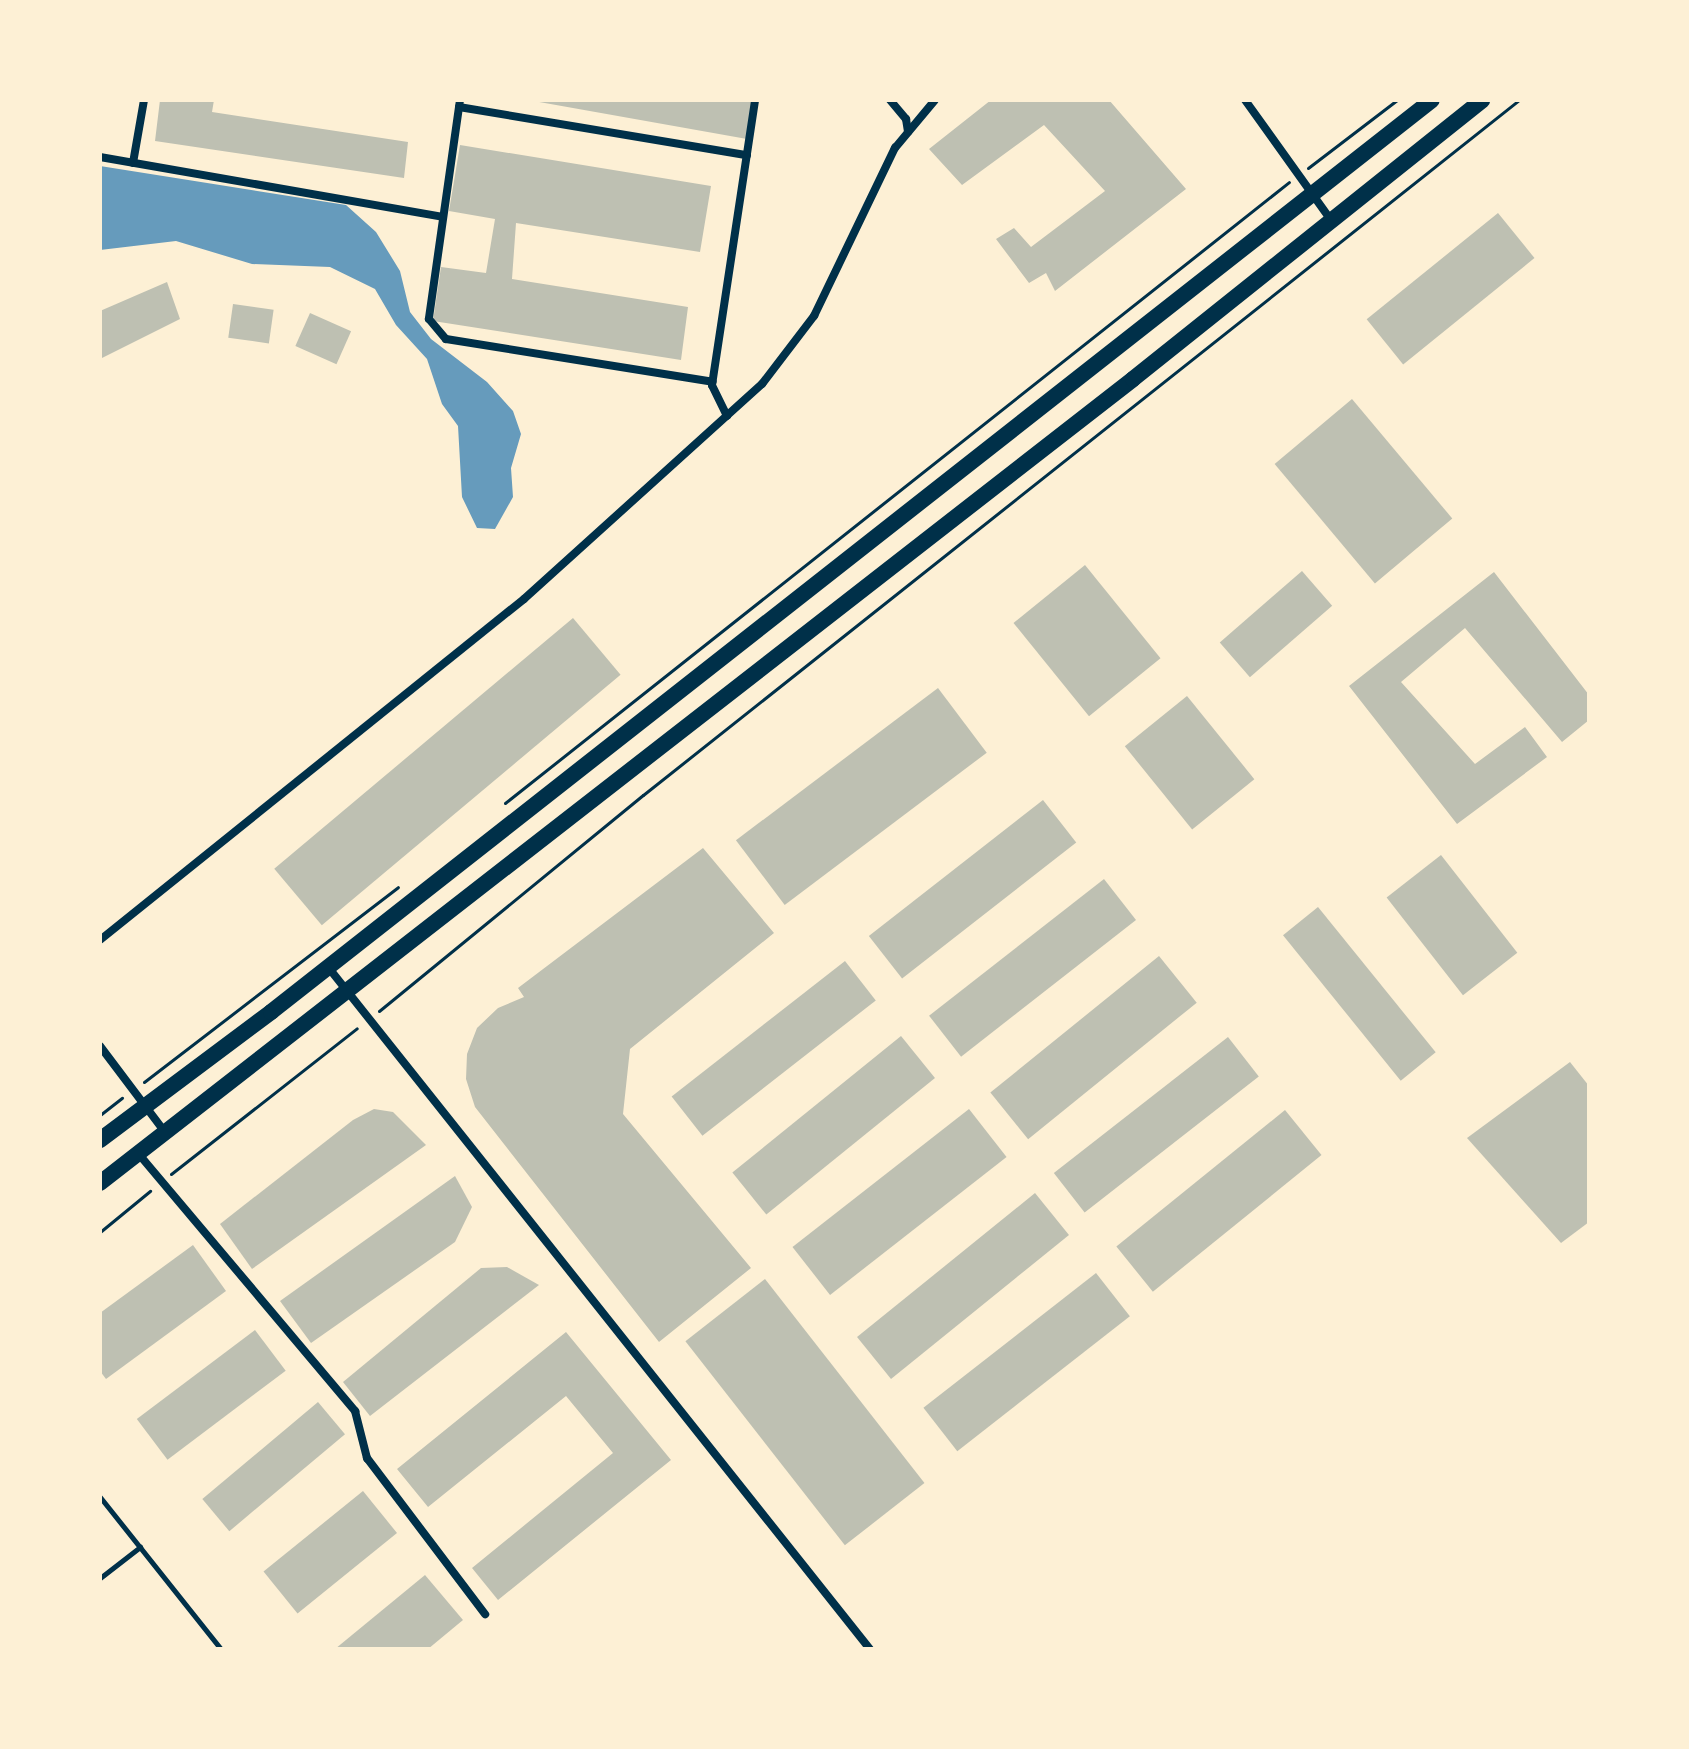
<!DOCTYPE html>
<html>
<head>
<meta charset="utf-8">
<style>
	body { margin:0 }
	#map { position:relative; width:1689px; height:1749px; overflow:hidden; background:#fdf0d5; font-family:"PT Sans",sans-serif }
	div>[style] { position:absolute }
	.water>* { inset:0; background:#669bbc }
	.building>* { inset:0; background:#bec0b2; transform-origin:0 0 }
	.path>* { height:3px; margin:-1.5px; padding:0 1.5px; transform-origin:1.5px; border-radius:1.5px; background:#003049 }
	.service>* { height:5px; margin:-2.5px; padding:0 2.5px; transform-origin:2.5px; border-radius:2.5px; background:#003049 }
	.minor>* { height:8px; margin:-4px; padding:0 4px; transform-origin:4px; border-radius:4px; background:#003049 }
	.secondary>* { height:16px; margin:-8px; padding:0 8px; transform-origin:8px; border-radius:8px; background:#003049 }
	span { translate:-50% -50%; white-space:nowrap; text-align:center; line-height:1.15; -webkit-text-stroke:6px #fdf0d5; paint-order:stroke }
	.frame { position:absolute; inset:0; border:102px solid #fdf0d5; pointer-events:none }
</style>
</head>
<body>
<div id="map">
	<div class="water">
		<div style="clip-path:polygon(100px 166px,346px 205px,376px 232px,400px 271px,410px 312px,431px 339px,487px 382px,513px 411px,521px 434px,511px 468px,513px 497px,495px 529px,477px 528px,462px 497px,458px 426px,442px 404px,427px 359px,396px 325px,375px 289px,330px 267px,252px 264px,176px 241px,100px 250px)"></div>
	</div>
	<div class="building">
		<div style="clip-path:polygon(160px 100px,214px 100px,212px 112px,408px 142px,404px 178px,155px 141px)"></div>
		<div style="clip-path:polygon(528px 100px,753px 100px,747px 139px)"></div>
		<div style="clip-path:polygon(991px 100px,1109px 100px,1186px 189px,1055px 291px,1046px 273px,1029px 283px,996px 239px,1014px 228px,1031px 247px,1105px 191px,1044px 125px,962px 185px,929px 149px)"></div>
		<div style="clip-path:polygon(460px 145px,711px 186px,700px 252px,516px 223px,512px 279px,688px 307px,681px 360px,433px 321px,441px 267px,486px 273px,495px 219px,449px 211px)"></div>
		<div style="left:1498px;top:213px;width:58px;height:169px;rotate:51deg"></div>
		<div style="clip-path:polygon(167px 282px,180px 319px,100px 359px,100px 311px)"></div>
		<div style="left:233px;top:304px;width:41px;height:34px;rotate:8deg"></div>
		<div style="left:310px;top:313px;width:45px;height:36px;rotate:24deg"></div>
		<div style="left:1352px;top:399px;width:156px;height:101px;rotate:50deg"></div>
		<div style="left:1085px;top:565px;width:120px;height:92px;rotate:51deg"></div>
		<div style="left:1302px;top:571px;width:46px;height:109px;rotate:49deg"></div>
		<div style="clip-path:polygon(1494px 572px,1589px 695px,1589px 720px,1562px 742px,1465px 628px,1401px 682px,1475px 764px,1525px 727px,1547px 757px,1457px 824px,1349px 686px)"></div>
		<div style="left:573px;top:618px;width:74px;height:390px;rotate:50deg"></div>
		<div style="left:938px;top:688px;width:81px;height:253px;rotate:53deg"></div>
		<div style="left:1187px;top:696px;width:107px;height:80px;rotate:51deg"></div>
		<div style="left:1043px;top:800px;width:54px;height:221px;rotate:52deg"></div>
		<div style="clip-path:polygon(703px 848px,774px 933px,630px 1049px,623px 1114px,751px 1268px,659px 1342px,475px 1107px,466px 1079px,467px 1054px,477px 1028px,498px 1008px,524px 997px,518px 988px)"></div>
		<div style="left:1441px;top:855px;width:124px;height:69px;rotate:52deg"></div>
		<div style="left:1104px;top:879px;width:52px;height:222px;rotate:52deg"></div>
		<div style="left:1318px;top:907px;width:187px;height:45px;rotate:51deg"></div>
		<div style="left:1159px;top:956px;width:60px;height:217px;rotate:51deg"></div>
		<div style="left:845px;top:961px;width:50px;height:220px;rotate:52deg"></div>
		<div style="left:901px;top:1036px;width:54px;height:217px;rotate:51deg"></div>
		<div style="left:1228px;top:1037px;width:50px;height:221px;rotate:52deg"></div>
		<div style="clip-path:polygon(1570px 1062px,1589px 1086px,1589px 1222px,1561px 1243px,1467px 1138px)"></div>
		<div style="clip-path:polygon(374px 1109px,393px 1112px,426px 1145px,252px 1269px,220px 1224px,353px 1120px)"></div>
		<div style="left:969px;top:1109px;width:61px;height:224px;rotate:52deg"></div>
		<div style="left:1285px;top:1110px;width:58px;height:217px;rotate:51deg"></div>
		<div style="clip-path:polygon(455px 1176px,472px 1207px,455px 1242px,311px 1343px,280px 1301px)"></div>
		<div style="left:1035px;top:1193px;width:54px;height:229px;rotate:51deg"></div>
		<div style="clip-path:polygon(193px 1245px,226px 1291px,106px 1379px,100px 1371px,100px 1313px)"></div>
		<div style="clip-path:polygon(507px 1267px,539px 1285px,370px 1416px,343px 1382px,481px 1268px)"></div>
		<div style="left:1096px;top:1273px;width:55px;height:219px;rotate:52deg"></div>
		<div style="left:765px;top:1279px;width:259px;height:101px;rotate:52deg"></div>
		<div style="left:255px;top:1330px;width:51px;height:148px;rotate:53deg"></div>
		<div style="clip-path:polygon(566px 1332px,671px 1460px,498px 1600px,472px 1568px,613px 1453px,566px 1396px,428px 1507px,397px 1469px)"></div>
		<div style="left:318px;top:1402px;width:42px;height:151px;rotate:50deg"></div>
		<div style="left:363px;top:1491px;width:54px;height:128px;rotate:51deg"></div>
		<div style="clip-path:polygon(425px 1575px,463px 1620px,428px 1649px,335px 1649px)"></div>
	</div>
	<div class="path">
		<div style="left:1308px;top:168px;width:112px;rotate:-37.4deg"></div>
		<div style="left:505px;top:803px;width:1000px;rotate:-38.38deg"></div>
		<div style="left:379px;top:1011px;width:341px;rotate:-39.3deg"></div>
		<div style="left:643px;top:795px;width:1118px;rotate:-38.43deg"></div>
		<div style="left:144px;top:1082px;width:320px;rotate:-37.5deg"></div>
		<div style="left:100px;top:1115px;width:28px;rotate:-38deg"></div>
		<div style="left:171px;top:1174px;width:236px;rotate:-38.1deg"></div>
		<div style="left:100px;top:1232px;width:65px;rotate:-39.4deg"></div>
	</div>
	<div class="service">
		<div style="left:100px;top:1497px;width:194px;rotate:51.5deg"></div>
		<div style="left:100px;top:1578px;width:51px;rotate:-37.8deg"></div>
	</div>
	<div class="minor">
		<div style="left:460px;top:100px;width:221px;rotate:98.1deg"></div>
		<div style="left:429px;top:319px;width:26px;rotate:50deg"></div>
		<div style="left:446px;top:339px;width:270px;rotate:9.1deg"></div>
		<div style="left:890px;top:100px;width:25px;rotate:50deg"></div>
		<div style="left:906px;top:119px;width:13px;rotate:81deg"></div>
		<div style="left:1245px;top:100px;width:148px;rotate:54.4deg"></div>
		<div style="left:459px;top:107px;width:292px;rotate:9.5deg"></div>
		<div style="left:100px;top:157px;width:348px;rotate:9.9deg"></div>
		<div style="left:133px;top:163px;width:64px;rotate:-80.1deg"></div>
		<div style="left:727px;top:416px;width:34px;rotate:-116deg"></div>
		<div style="left:712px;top:385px;width:288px;rotate:-81.4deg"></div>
		<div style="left:100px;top:940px;width:544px;rotate:-38.81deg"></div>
		<div style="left:524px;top:599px;width:321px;rotate:-42.1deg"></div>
		<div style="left:762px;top:384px;width:86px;rotate:-52.6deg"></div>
		<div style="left:814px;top:316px;width:187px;rotate:-64.3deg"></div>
		<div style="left:895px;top:148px;width:62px;rotate:-50.2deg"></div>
		<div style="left:328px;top:967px;width:871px;rotate:51.53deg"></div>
		<div style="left:100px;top:1046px;width:106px;rotate:53deg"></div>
		<div style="left:137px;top:1152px;width:339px;rotate:49.9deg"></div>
		<div style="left:355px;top:1411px;width:49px;rotate:75.7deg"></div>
		<div style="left:367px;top:1458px;width:196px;rotate:52.9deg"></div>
	</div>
	<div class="secondary">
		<div style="left:100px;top:1140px;width:214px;rotate:-36.8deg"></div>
		<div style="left:271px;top:1012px;width:1476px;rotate:-38.15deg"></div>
		<div style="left:100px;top:1183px;width:1309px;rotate:-37.89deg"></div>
		<div style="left:1133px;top:379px;width:447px;rotate:-38.6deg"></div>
	</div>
	<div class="frame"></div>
</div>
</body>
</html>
